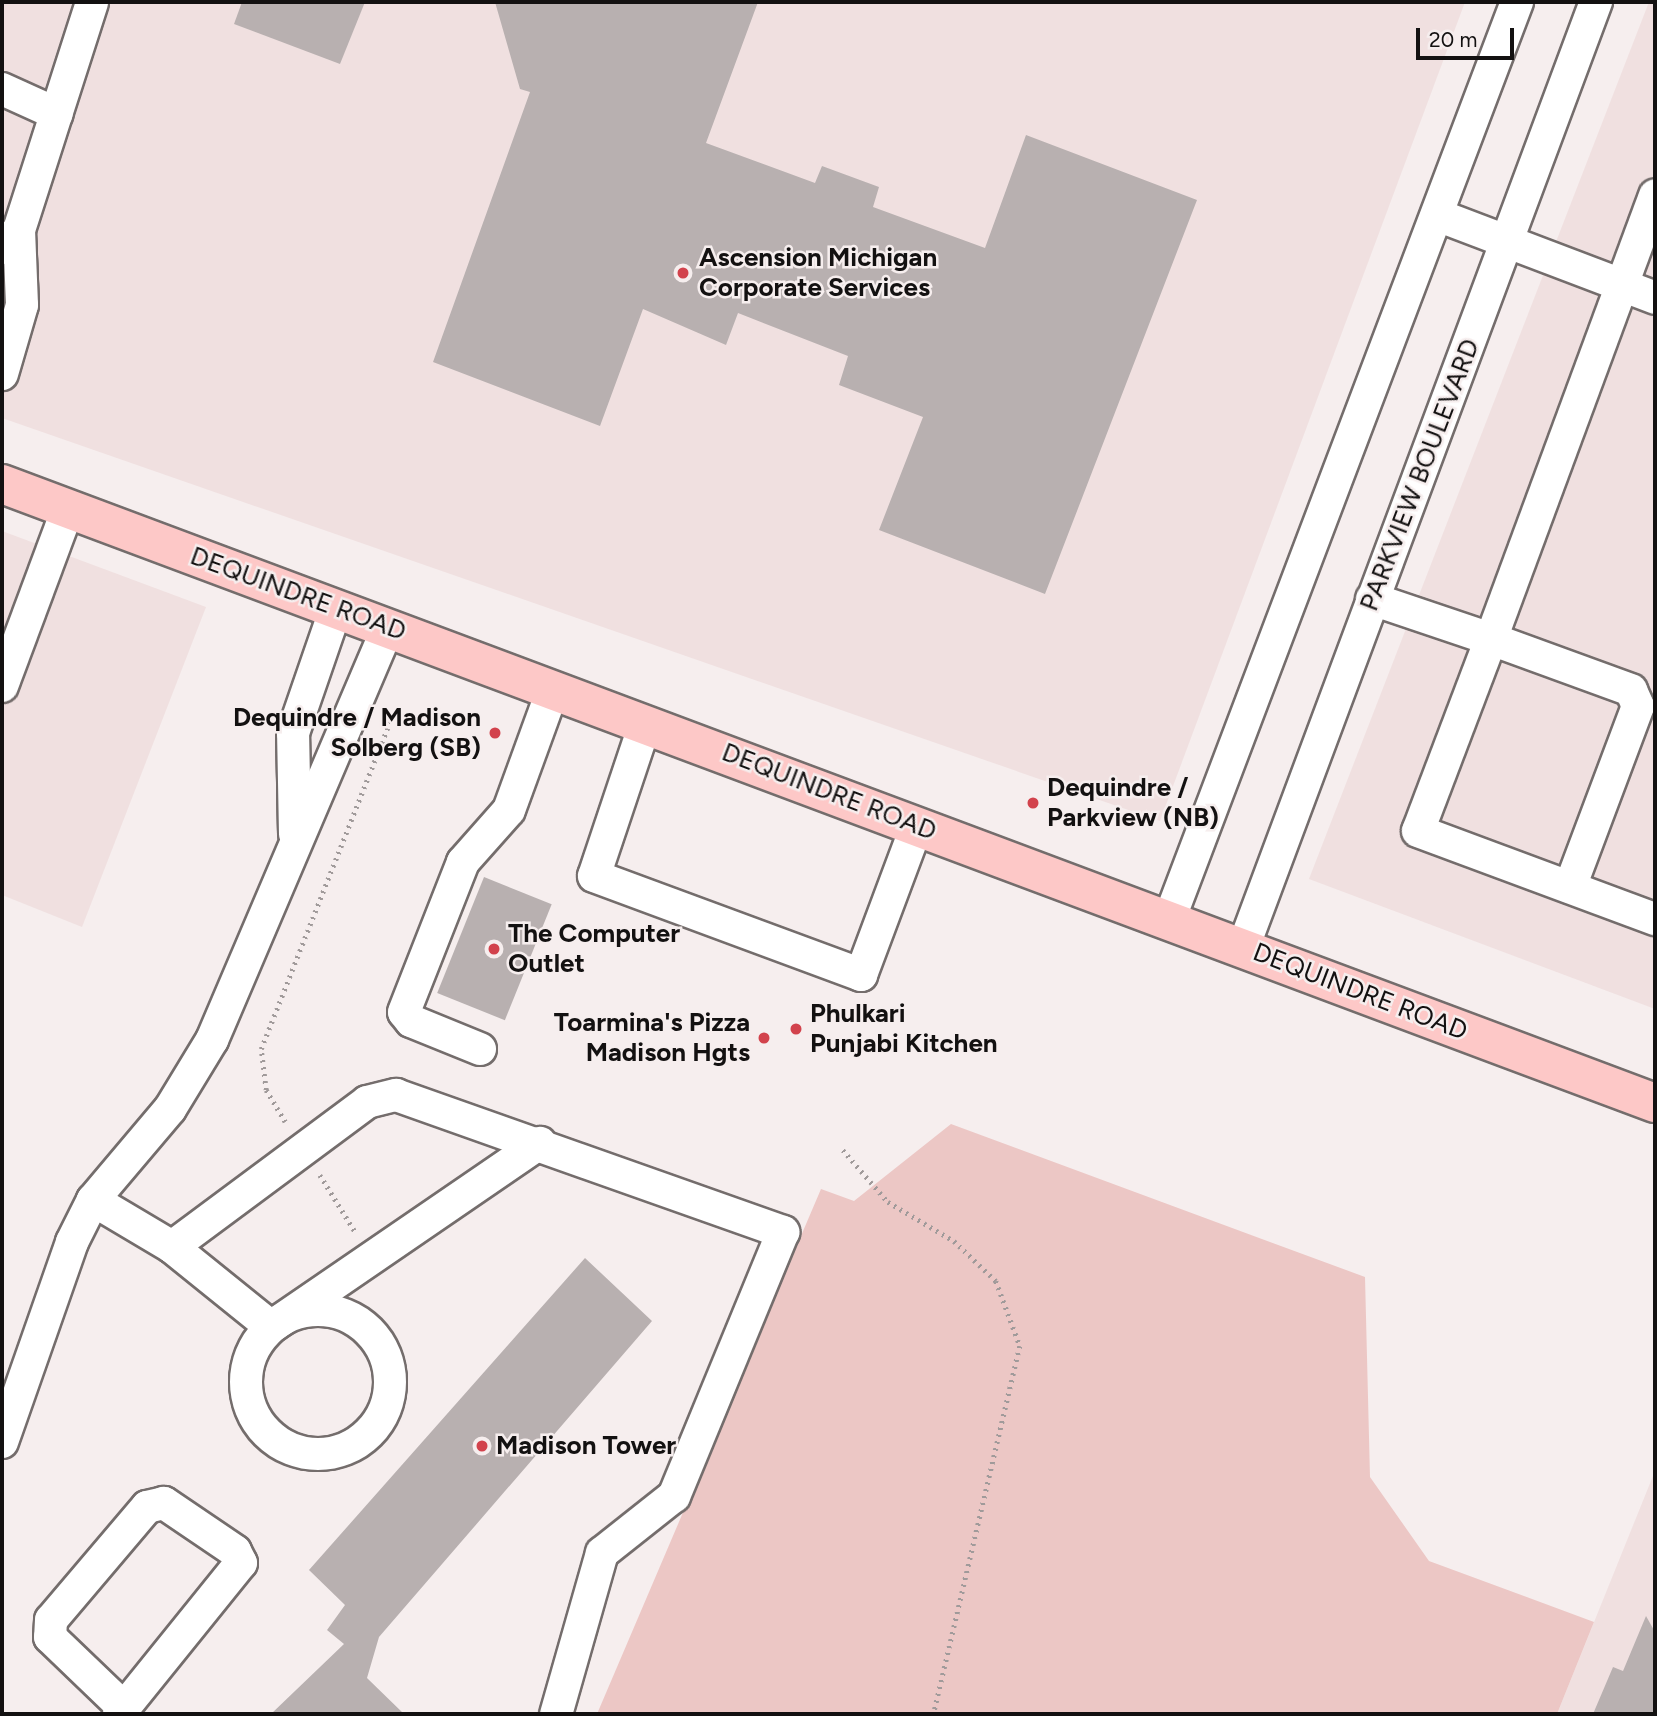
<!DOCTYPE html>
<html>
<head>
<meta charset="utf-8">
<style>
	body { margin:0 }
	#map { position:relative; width:1657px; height:1716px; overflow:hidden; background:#f6eeee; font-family:Figtree,sans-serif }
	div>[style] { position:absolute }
	.built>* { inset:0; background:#f0e0e0 }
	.green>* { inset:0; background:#ecc7c5 }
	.building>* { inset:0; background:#b8b0b0; transform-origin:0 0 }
	.path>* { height:4.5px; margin-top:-2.25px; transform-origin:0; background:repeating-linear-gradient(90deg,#a09a9a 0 2px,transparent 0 7px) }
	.roads { filter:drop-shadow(2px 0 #746d6c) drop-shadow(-2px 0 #746d6c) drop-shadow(0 2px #746d6c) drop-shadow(0 -2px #746d6c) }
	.minor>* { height:32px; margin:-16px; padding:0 16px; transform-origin:16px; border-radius:16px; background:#fff }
	.minor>.ring { margin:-16px; padding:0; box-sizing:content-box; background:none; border:32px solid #fff; border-radius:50% }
	.major>* { height:38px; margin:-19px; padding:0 19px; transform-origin:19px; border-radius:19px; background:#fdc8c7 }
	.dots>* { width:19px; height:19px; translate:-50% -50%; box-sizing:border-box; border:4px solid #f6eeee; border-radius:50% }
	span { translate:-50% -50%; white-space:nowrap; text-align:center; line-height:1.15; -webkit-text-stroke:5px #f6eeee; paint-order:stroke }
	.poi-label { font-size:26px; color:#131111; font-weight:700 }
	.left { translate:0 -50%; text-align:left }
	.right { translate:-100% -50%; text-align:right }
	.street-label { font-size:26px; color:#131111 }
	.frame { position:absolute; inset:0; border:4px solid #131111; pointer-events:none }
	.scale { position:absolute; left:1416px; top:28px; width:98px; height:32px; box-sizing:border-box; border:4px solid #131111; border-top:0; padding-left:9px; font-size:21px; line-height:24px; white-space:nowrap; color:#131111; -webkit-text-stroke:5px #f6eeee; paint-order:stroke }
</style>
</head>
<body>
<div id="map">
	<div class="built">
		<div style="clip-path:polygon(2px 2px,1465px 2px,1160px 821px,2px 418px)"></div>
		<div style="clip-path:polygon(1649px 2px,1655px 2px,1655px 1009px,1309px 879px)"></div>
		<div style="clip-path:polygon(2px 531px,206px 607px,82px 927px,2px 895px)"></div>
		<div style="clip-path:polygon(1655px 1471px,1655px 1714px,1557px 1714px)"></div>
	</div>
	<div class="green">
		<div style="clip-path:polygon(951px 1124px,1365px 1277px,1370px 1477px,1429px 1561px,1594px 1622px,1557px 1714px,597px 1714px,821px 1189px,854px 1201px)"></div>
	</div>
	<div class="building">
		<div style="clip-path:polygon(242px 2px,365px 2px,340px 64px,234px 24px)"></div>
		<div style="clip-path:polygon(495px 2px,758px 2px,706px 143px,815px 183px,822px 166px,879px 187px,873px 207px,985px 248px,1026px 135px,1197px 200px,1045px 594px,879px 530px,923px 417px,839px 385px,848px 356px,738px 313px,726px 345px,643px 309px,600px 426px,433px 362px,530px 92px,520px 89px)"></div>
		<div style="left:484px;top:877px;width:73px;height:125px;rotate:22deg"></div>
		<div style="clip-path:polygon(585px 1258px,652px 1321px,379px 1637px,367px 1678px,404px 1714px,271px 1714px,344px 1644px,327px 1630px,345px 1605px,309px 1570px)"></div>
		<div style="clip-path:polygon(1646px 1616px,1655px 1632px,1655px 1714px,1593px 1714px,1613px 1667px,1623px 1671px)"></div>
	</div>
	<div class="path">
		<div style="left:285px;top:1122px;width:37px;rotate:-121deg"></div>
		<div style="left:266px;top:1090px;width:41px;rotate:-97deg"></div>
		<div style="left:261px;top:1049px;width:358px;rotate:-68.5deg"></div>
		<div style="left:843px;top:1150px;width:69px;rotate:49.1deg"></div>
		<div style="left:888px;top:1202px;width:77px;rotate:30.6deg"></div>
		<div style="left:954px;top:1241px;width:58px;rotate:43.6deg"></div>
		<div style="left:996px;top:1281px;width:69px;rotate:69.7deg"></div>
		<div style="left:1020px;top:1346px;width:378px;rotate:103.2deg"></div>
		<div style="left:320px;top:1175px;width:68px;rotate:58.2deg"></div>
	</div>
	<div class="roads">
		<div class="minor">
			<div style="left:2px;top:89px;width:60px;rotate:24.4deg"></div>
			<div style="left:1437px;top:215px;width:233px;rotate:20.8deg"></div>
			<div style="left:19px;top:230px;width:239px;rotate:-72.2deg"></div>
			<div style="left:2px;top:248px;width:25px;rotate:-47deg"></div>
			<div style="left:19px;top:230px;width:75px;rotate:87.7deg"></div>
			<div style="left:22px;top:305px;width:72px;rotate:106.2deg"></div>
			<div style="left:1372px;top:599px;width:126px;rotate:18.6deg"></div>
			<div style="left:1491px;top:639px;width:473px;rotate:-69.7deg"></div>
			<div style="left:2px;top:686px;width:189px;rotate:-69.6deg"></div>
			<div style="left:645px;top:724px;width:160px;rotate:108.5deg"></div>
			<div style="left:594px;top:876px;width:285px;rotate:20.3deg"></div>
			<div style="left:861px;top:975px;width:160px;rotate:-69.5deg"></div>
			<div style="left:295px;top:834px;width:101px;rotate:-91.1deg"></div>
			<div style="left:293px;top:733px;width:132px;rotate:-71deg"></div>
			<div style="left:1570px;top:887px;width:193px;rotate:-69.4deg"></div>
			<div style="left:1638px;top:706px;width:17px;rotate:-114deg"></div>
			<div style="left:1631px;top:690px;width:149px;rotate:-160deg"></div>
			<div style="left:1491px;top:639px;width:205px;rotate:110.8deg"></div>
			<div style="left:1418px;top:831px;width:253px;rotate:20.4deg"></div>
			<div style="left:1169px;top:920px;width:982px;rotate:-69.24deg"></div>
			<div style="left:1243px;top:948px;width:1010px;rotate:-69.54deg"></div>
			<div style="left:480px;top:1049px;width:74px;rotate:-157.9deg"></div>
			<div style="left:411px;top:1021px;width:11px;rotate:-128deg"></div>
			<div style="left:404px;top:1012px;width:161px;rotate:-68.5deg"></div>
			<div style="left:463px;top:862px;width:69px;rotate:-48.5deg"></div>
			<div style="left:509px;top:810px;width:129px;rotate:-70deg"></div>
			<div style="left:93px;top:1200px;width:92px;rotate:30.7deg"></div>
			<div style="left:172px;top:1247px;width:243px;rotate:-36.6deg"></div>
			<div style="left:367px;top:1102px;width:30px;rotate:-14deg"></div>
			<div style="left:396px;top:1095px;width:411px;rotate:19.5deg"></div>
			<div style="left:783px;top:1232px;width:286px;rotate:112.4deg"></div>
			<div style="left:674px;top:1496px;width:92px;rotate:141.6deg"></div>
			<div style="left:602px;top:1553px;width:167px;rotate:105.9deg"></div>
			<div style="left:172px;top:1247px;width:127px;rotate:38.9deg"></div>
			<div style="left:271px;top:1327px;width:326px;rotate:-34.4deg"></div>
			<div class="ring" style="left:246px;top:1310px;width:112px;height:112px"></div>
			<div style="left:2px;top:1442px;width:212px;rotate:-70.7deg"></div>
			<div style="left:72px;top:1242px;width:47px;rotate:-63.4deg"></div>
			<div style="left:93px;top:1200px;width:119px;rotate:-49.8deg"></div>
			<div style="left:170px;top:1109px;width:81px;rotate:-58.7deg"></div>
			<div style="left:212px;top:1040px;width:449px;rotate:-66.9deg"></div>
			<div style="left:119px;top:1714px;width:194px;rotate:-51.1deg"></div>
			<div style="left:241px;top:1563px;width:13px;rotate:-117deg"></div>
			<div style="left:235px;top:1551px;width:86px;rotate:-145.9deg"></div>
			<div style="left:164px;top:1503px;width:17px;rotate:167deg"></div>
			<div style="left:147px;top:1507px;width:148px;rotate:130.3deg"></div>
			<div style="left:51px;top:1620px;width:17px;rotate:93deg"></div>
			<div style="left:50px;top:1637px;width:98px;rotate:43.8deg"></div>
		</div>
		<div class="major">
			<div style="left:2px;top:484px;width:1765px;rotate:20.53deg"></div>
		</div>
	</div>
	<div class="dots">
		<div style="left:683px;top:273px;background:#d2424c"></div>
		<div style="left:495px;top:733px;background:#d2424c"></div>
		<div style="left:1033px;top:803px;background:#d2424c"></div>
		<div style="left:494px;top:949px;background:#d2424c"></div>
		<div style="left:796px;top:1029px;background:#d2424c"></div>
		<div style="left:764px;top:1038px;background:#d2424c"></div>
		<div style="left:482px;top:1446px;background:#d2424c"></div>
	</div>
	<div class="poi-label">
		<span class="left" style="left:699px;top:273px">Ascension Michigan<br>Corporate Services</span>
		<span class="right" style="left:481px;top:733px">Dequindre / Madison<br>Solberg (SB)</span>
		<span class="left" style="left:1047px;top:803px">Dequindre /<br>Parkview (NB)</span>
		<span class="left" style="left:508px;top:949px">The Computer<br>Outlet</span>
		<span class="left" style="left:810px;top:1029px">Phulkari<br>Punjabi Kitchen</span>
		<span class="right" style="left:750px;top:1038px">Toarmina's Pizza<br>Madison Hgts</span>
		<span class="left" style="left:496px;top:1446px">Madison Tower</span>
	</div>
	<div class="street-label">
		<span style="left:1420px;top:475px;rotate:-69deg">PARKVIEW BOULEVARD</span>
		<span style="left:298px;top:594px;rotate:20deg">DEQUINDRE ROAD</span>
		<span style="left:829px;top:792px;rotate:21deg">DEQUINDRE ROAD</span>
		<span style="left:1360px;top:992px;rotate:21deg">DEQUINDRE ROAD</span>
	</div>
	<div class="frame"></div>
	<div class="scale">20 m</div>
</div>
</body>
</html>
